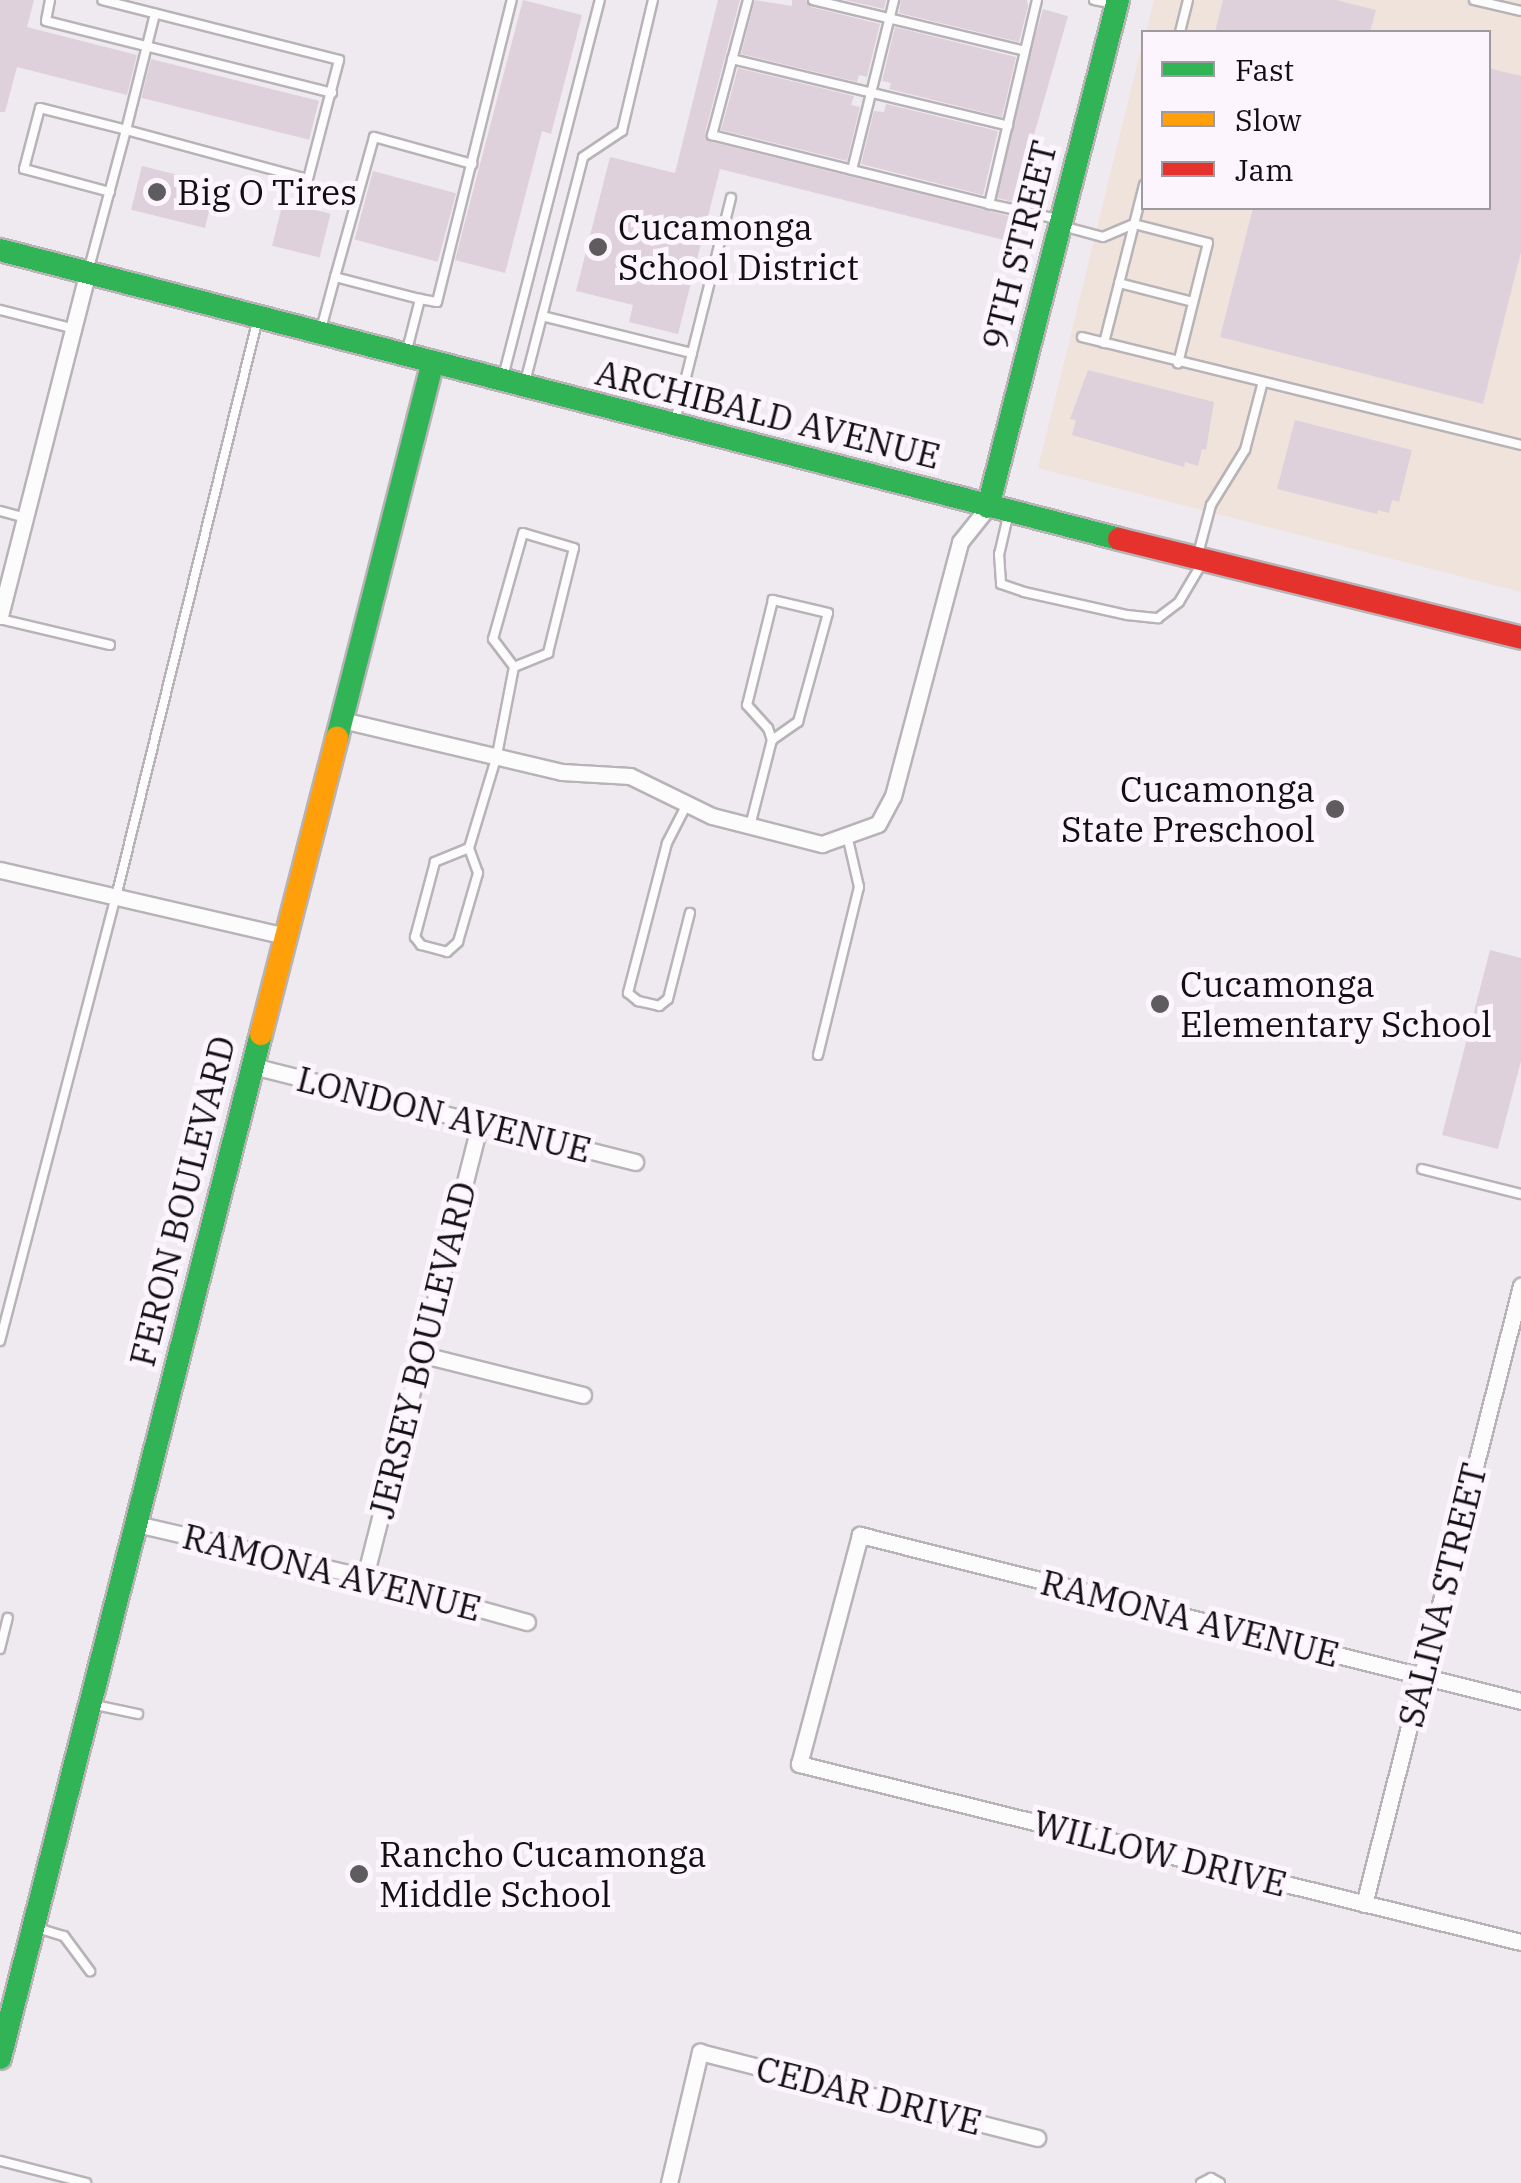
<!DOCTYPE html>
<html>
<head>
<meta charset="utf-8">
<style>
	body { margin:0 }
	#map { position:relative; width:1521px; height:2183px; overflow:hidden; background:#efeaef; font-family:"IBM Plex Serif",serif }
	div>[style] { position:absolute }
	.industrial>* { inset:0; background:#efe3dc }
	.building>* { inset:0; background:#ded1db; transform-origin:0 0 }
	.roads { filter:drop-shadow(2px 0 #b7b3b7) drop-shadow(-2px 0 #b7b3b7) drop-shadow(0 2px #b7b3b7) drop-shadow(0 -2px #b7b3b7) }
	.lane>* { height:8px; margin:-4px; padding:0 4px; transform-origin:4px; border-radius:4px; background:#fdfcfd }
	.street>* { height:15px; margin:-7.5px; padding:0 7.5px; transform-origin:7.5px; border-radius:7.5px; background:#fdfcfd }
	.fast>* { height:22px; margin:-11px; padding:0 11px; transform-origin:11px; border-radius:11px; background:#30b455 }
	.slow>* { height:22px; margin:-11px; padding:0 11px; transform-origin:11px; border-radius:11px; background:#ff9f0a }
	.jam>* { height:22px; margin:-11px; padding:0 11px; transform-origin:11px; border-radius:11px; background:#e5322d }
	.dots>* { width:28px; height:28px; translate:-50% -50%; box-sizing:border-box; border:5px solid #fdf5fe; border-radius:50% }
	span { translate:-50% -50%; white-space:nowrap; text-align:center; line-height:1.15; -webkit-text-stroke:10px #fdf5fe; paint-order:stroke }
	.poi-label { font-size:35px; color:#110f12 }
	.left { translate:0 -50%; text-align:left }
	.right { translate:-100% -50%; text-align:right }
	.street-label { font-size:35px; color:#110f12 }
	.legend { position:absolute; left:1141px; top:30px; width:350px; height:180px; box-sizing:border-box; background:#fdf5fe; border:2px solid #9f99a0; margin:0; padding:12px 18px; list-style:none; font-size:30px; color:#110f12 }
	.legend li { display:flex; align-items:center; gap:20px; height:50px }
	.legend b { width:50px; border:2px solid #9f99a0 }
</style>
</head>
<body>
<div id="map">
	<div class="industrial">
		<div style="clip-path:polygon(1154px 0,1521px 0,1521px 592px,1038px 468px,1143px 41px,1144px 208px,1488px 208px,1488px 32px,1146px 32px)"></div>
	</div>
	<div class="building">
		<div style="clip-path:polygon(0 0,34px 0,27px 27px,137px 55px,127px 95px,17px 67px,5px 112px,0 112px)"></div>
		<div style="clip-path:polygon(523px 0,582px 15px,551px 134px,542px 131px,505px 273px,455px 260px)"></div>
		<div style="clip-path:polygon(718px 0,740px 0,705px 133px,708px 141px,1017px 218px,1012px 242px,720px 169px,678px 334px,629px 322px,633px 305px,576px 291px,610px 157px,675px 173px)"></div>
		<div style="clip-path:polygon(755px 0,792px 6px,792px 0,806px 0,811px 7px,880px 24px,867px 77px,859px 75px,857px 82px,741px 54px)"></div>
		<div style="clip-path:polygon(845px 0,886px 0,884px 9px)"></div>
		<div style="clip-path:polygon(901px 0,1027px 0,1028px 6px,1019px 42px,899px 13px)"></div>
		<div style="clip-path:polygon(1223px 0,1336px 0,1376px 10px,1370px 32px,1215px 32px)"></div>
		<div style="left:1043px;top:9px;width:26px;height:194px;rotate:16deg"></div>
		<div style="clip-path:polygon(895px 27px,1016px 57px,1002px 117px,889px 89px,891px 83px,882px 81px)"></div>
		<div style="left:151px;top:59px;width:173px;height:40px;rotate:14deg"></div>
		<div style="clip-path:polygon(738px 68px,854px 96px,851px 105px,860px 107px,847px 161px,721px 130px)"></div>
		<div style="clip-path:polygon(1488px 68px,1521px 76px,1521px 252px,1483px 404px,1220px 337px,1253px 208px,1488px 208px)"></div>
		<div style="clip-path:polygon(886px 104px,998px 131px,983px 195px,861px 164px,874px 111px,884px 112px)"></div>
		<div style="left:142px;top:166px;width:76px;height:45px;rotate:14deg"></div>
		<div style="left:373px;top:171px;width:86px;height:71px;rotate:15deg"></div>
		<div style="left:283px;top:202px;width:49px;height:45px;rotate:14deg"></div>
		<div style="clip-path:polygon(1088px 370px,1214px 402px,1206px 450px,1202px 449px,1198px 466px,1185px 462px,1184px 467px,1072px 435px,1076px 420px,1070px 419px)"></div>
		<div style="clip-path:polygon(1295px 420px,1412px 450px,1399px 502px,1392px 500px,1389px 513px,1378px 510px,1377px 514px,1277px 489px)"></div>
		<div style="clip-path:polygon(1490px 950px,1521px 958px,1521px 1061px,1498px 1149px,1442px 1135px)"></div>
	</div>
	<div class="roads">
		<div class="lane">
			<div style="left:50px;top:0;width:21px;rotate:101deg"></div>
			<div style="left:46px;top:21px;width:295px;rotate:14.1deg"></div>
			<div style="left:748px;top:0;width:140px;rotate:104.9deg"></div>
			<div style="left:712px;top:135px;width:285px;rotate:14deg"></div>
			<div style="left:813px;top:0;width:218px;rotate:13.5deg"></div>
			<div style="left:1037px;top:0;width:210px;rotate:103.2deg"></div>
			<div style="left:989px;top:204px;width:70px;rotate:12.4deg"></div>
			<div style="left:1094px;top:0;width:20px;rotate:11deg"></div>
			<div style="left:1474px;top:0;width:48px;rotate:13.2deg"></div>
			<div style="left:1180px;top:32px;width:33px;rotate:-76deg"></div>
			<div style="left:732px;top:59px;width:284px;rotate:13.6deg"></div>
			<div style="left:852px;top:170px;width:175px;rotate:-76.1deg"></div>
			<div style="left:110px;top:192px;width:89px;rotate:-165deg"></div>
			<div style="left:24px;top:169px;width:63px;rotate:-75.3deg"></div>
			<div style="left:40px;top:108px;width:89px;rotate:14.3deg"></div>
			<div style="left:126px;top:130px;width:120px;rotate:-76deg"></div>
			<div style="left:1062px;top:226px;width:42px;rotate:15deg"></div>
			<div style="left:1103px;top:237px;width:34px;rotate:-23deg"></div>
			<div style="left:1134px;top:224px;width:76px;rotate:14.4deg"></div>
			<div style="left:1208px;top:243px;width:124px;rotate:104deg"></div>
			<div style="left:89px;top:268px;width:143px;rotate:-75deg"></div>
			<div style="left:126px;top:130px;width:188px;rotate:15.1deg"></div>
			<div style="left:308px;top:179px;width:123px;rotate:-75.4deg"></div>
			<div style="left:339px;top:60px;width:244px;rotate:-165.8deg"></div>
			<div style="left:335px;top:277px;width:145px;rotate:-74.4deg"></div>
			<div style="left:374px;top:137px;width:102px;rotate:15.4deg"></div>
			<div style="left:1119px;top:283px;width:76px;rotate:14.4deg"></div>
			<div style="left:0;top:310px;width:77px;rotate:14.2deg"></div>
			<div style="left:542px;top:316px;width:154px;rotate:13.9deg"></div>
			<div style="left:692px;top:353px;width:70px;rotate:104deg"></div>
			<div style="left:321px;top:329px;width:54px;rotate:-74.9deg"></div>
			<div style="left:335px;top:277px;width:88px;rotate:14.5deg"></div>
			<div style="left:1082px;top:337px;width:452px;rotate:13.8deg"></div>
			<div style="left:1104px;top:343px;width:163px;rotate:-75.8deg"></div>
			<div style="left:407px;top:350px;width:53px;rotate:-75.7deg"></div>
			<div style="left:420px;top:299px;width:17px;rotate:10deg"></div>
			<div style="left:437px;top:302px;width:311px;rotate:-76.1deg"></div>
			<div style="left:692px;top:353px;width:160px;rotate:-75.9deg"></div>
			<div style="left:503px;top:377px;width:389px;rotate:-75.6deg"></div>
			<div style="left:525px;top:382px;width:232px;rotate:-75.5deg"></div>
			<div style="left:583px;top:157px;width:47px;rotate:-33.7deg"></div>
			<div style="left:622px;top:131px;width:135px;rotate:-76.7deg"></div>
			<div style="left:0;top:511px;width:27px;rotate:15deg"></div>
			<div style="left:1008px;top:516px;width:39px;rotate:103deg"></div>
			<div style="left:999px;top:554px;width:30px;rotate:86deg"></div>
			<div style="left:1001px;top:584px;width:24px;rotate:19deg"></div>
			<div style="left:1024px;top:592px;width:106px;rotate:12.6deg"></div>
			<div style="left:1127px;top:615px;width:31px;rotate:6deg"></div>
			<div style="left:1158px;top:618px;width:26px;rotate:-37deg"></div>
			<div style="left:1179px;top:602px;width:43px;rotate:-59.3deg"></div>
			<div style="left:1198px;top:554px;width:51px;rotate:-75.1deg"></div>
			<div style="left:1211px;top:505px;width:65px;rotate:-58.3deg"></div>
			<div style="left:1245px;top:450px;width:67px;rotate:-75.3deg"></div>
			<div style="left:0;top:619px;width:113px;rotate:13.3deg"></div>
			<div style="left:686px;top:806px;width:42px;rotate:117.2deg"></div>
			<div style="left:667px;top:843px;width:155px;rotate:104.6deg"></div>
			<div style="left:628px;top:993px;width:13px;rotate:39deg"></div>
			<div style="left:638px;top:1001px;width:22px;rotate:13deg"></div>
			<div style="left:659px;top:1006px;width:11px;rotate:-38deg"></div>
			<div style="left:668px;top:999px;width:89px;rotate:-75.7deg"></div>
			<div style="left:750px;top:826px;width:89px;rotate:-75.7deg"></div>
			<div style="left:772px;top:740px;width:32px;rotate:-35deg"></div>
			<div style="left:798px;top:722px;width:113px;rotate:-74.6deg"></div>
			<div style="left:828px;top:613px;width:57px;rotate:-166.7deg"></div>
			<div style="left:773px;top:600px;width:108px;rotate:103.9deg"></div>
			<div style="left:747px;top:705px;width:31px;rotate:48deg"></div>
			<div style="left:768px;top:728px;width:13px;rotate:72deg"></div>
			<div style="left:469px;top:848px;width:37px;rotate:158deg"></div>
			<div style="left:435px;top:862px;width:78px;rotate:104.9deg"></div>
			<div style="left:415px;top:937px;width:10px;rotate:53deg"></div>
			<div style="left:421px;top:945px;width:27px;rotate:15deg"></div>
			<div style="left:447px;top:952px;width:15px;rotate:-42deg"></div>
			<div style="left:458px;top:942px;width:72px;rotate:-73.8deg"></div>
			<div style="left:478px;top:873px;width:27px;rotate:-110deg"></div>
			<div style="left:469px;top:848px;width:97px;rotate:-73.2deg"></div>
			<div style="left:497px;top:755px;width:90px;rotate:-79.1deg"></div>
			<div style="left:514px;top:667px;width:37px;rotate:-22deg"></div>
			<div style="left:548px;top:653px;width:108px;rotate:-76.1deg"></div>
			<div style="left:574px;top:548px;width:53px;rotate:-163.6deg"></div>
			<div style="left:523px;top:533px;width:110px;rotate:105.8deg"></div>
			<div style="left:493px;top:639px;width:35px;rotate:53deg"></div>
			<div style="left:818px;top:1055px;width:173px;rotate:-76.3deg"></div>
			<div style="left:859px;top:887px;width:53px;rotate:-103deg"></div>
			<div style="left:1422px;top:1169px;width:102px;rotate:14.2deg"></div>
			<div style="left:0;top:1341px;width:459px;rotate:-75.4deg"></div>
			<div style="left:116px;top:897px;width:592px;rotate:-76.22deg"></div>
			<div style="left:0;top:1649px;width:32px;rotate:-76deg"></div>
			<div style="left:95px;top:1705px;width:44px;rotate:11.8deg"></div>
			<div style="left:34px;top:1927px;width:31px;rotate:17deg"></div>
			<div style="left:64px;top:1936px;width:44px;rotate:53.4deg"></div>
			<div style="left:0;top:2161px;width:89px;rotate:14.3deg"></div>
			<div style="left:1201px;top:2183px;width:11px;rotate:-27deg"></div>
			<div style="left:1211px;top:2178px;width:10px;rotate:29deg"></div>
		</div>
		<div class="street">
			<div style="left:0;top:616px;width:355px;rotate:-75.7deg"></div>
			<div style="left:342px;top:720px;width:226px;rotate:13.3deg"></div>
			<div style="left:562px;top:772px;width:68px;rotate:3.4deg"></div>
			<div style="left:630px;top:776px;width:91px;rotate:26deg"></div>
			<div style="left:712px;top:816px;width:114px;rotate:14.3deg"></div>
			<div style="left:822px;top:844px;width:59px;rotate:-19.7deg"></div>
			<div style="left:878px;top:824px;width:32px;rotate:-62deg"></div>
			<div style="left:893px;top:796px;width:263px;rotate:-75.2deg"></div>
			<div style="left:960px;top:542px;width:45px;rotate:-51.3deg"></div>
			<div style="left:0;top:870px;width:294px;rotate:13deg"></div>
			<div style="left:253px;top:1066px;width:394px;rotate:14.1deg"></div>
			<div style="left:420px;top:1354px;width:168px;rotate:14.1deg"></div>
			<div style="left:136px;top:1524px;width:235px;rotate:13deg"></div>
			<div style="left:365px;top:1577px;width:168px;rotate:15.5deg"></div>
			<div style="left:365px;top:1577px;width:468px;rotate:-75.8deg"></div>
			<div style="left:1521px;top:1701px;width:682px;rotate:-165.9deg"></div>
			<div style="left:860px;top:1535px;width:237px;rotate:104.9deg"></div>
			<div style="left:799px;top:1764px;width:744px;rotate:13.85deg"></div>
			<div style="left:1364px;top:1904px;width:638px;rotate:-75.75deg"></div>
			<div style="left:669px;top:2183px;width:135px;rotate:-76.7deg"></div>
			<div style="left:700px;top:2052px;width:348px;rotate:14.3deg"></div>
		</div>
		<div class="fast">
			<div style="left:0;top:250px;width:1156px;rotate:14.48deg"></div>
			<div style="left:988px;top:507px;width:523px;rotate:-75.62deg"></div>
			<div style="left:337px;top:738px;width:388px;rotate:-75.7deg"></div>
			<div style="left:0;top:2058px;width:1057px;rotate:-75.7deg"></div>
		</div>
		<div class="slow">
			<div style="left:261px;top:1034px;width:306px;rotate:-75.6deg"></div>
		</div>
		<div class="jam">
			<div style="left:1119px;top:539px;width:414px;rotate:13.8deg"></div>
		</div>
	</div>
	<div class="dots">
		<div style="left:157px;top:192px;background:#5f5c5f"></div>
		<div style="left:598px;top:247px;background:#5f5c5f"></div>
		<div style="left:1335px;top:809px;background:#5f5c5f"></div>
		<div style="left:1160px;top:1004px;background:#5f5c5f"></div>
		<div style="left:359px;top:1874px;background:#5f5c5f"></div>
	</div>
	<div class="poi-label">
		<span class="left" style="left:177px;top:192px">Big O Tires</span>
		<span class="left" style="left:618px;top:247px">Cucamonga<br>School District</span>
		<span class="right" style="left:1315px;top:809px">Cucamonga<br>State Preschool</span>
		<span class="left" style="left:1180px;top:1004px">Cucamonga<br>Elementary School</span>
		<span class="left" style="left:379px;top:1874px">Rancho Cucamonga<br>Middle School</span>
	</div>
	<div class="street-label">
		<span style="left:1019px;top:245px;rotate:-76deg">9TH STREET</span>
		<span style="left:768px;top:414px;rotate:14deg">ARCHIBALD AVENUE</span>
		<span style="left:444px;top:1114px;rotate:14deg">LONDON AVENUE</span>
		<span style="left:182px;top:1201px;rotate:-76deg">FERON BOULEVARD</span>
		<span style="left:422px;top:1350px;rotate:-76deg">JERSEY BOULEVARD</span>
		<span style="left:332px;top:1572px;rotate:14deg">RAMONA AVENUE</span>
		<span style="left:1442px;top:1595px;rotate:-76deg">SALINA STREET</span>
		<span style="left:1190px;top:1618px;rotate:14deg">RAMONA AVENUE</span>
		<span style="left:1160px;top:1853px;rotate:14deg">WILLOW DRIVE</span>
		<span style="left:869px;top:2095px;rotate:14deg">CEDAR DRIVE</span>
	</div>
	<ul class="legend">
	<li><b style="height:12px;background:#30b455"></b>Fast</li>
	<li><b style="height:12px;background:#ff9f0a"></b>Slow</li>
	<li><b style="height:12px;background:#e5322d"></b>Jam</li>
	</ul>
</div>
</body>
</html>
